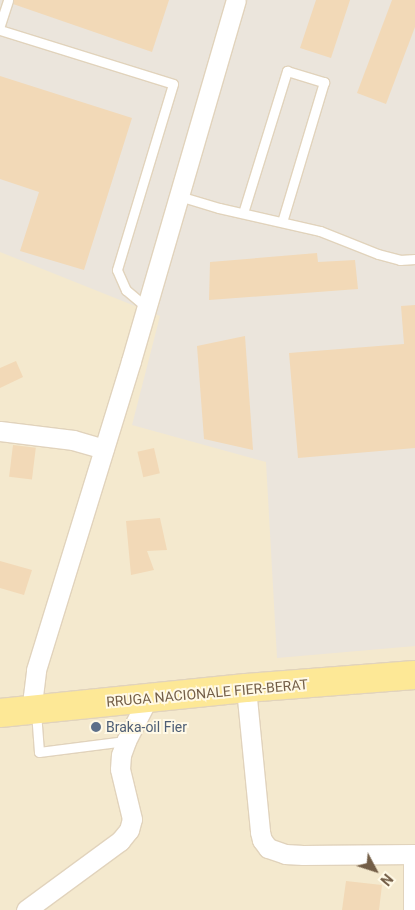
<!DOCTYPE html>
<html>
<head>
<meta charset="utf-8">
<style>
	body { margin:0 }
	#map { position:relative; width:415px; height:910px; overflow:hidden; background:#fdf6e0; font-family:Roboto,sans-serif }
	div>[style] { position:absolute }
	.residential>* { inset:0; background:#f4e9ce; transform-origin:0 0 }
	.industrial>* { inset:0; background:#ebe5dc }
	.building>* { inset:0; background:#f2d9b7; transform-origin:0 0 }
	.roads { filter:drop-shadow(1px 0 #e1d3bc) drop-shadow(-1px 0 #e1d3bc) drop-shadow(0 1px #e1d3bc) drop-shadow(0 -1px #e1d3bc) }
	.service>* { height:9px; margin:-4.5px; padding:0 4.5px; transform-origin:4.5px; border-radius:4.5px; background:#fff }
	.minor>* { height:19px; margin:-9.5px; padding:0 9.5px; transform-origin:9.5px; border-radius:9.5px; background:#fff }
	.primary>* { height:28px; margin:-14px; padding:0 14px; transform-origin:14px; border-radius:14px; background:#fde896 }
	.dots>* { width:14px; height:14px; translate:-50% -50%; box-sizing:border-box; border:2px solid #fff9e6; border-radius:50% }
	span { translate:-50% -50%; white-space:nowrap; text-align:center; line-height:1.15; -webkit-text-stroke:4px #fff9e6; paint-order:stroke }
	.street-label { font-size:14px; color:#735e47 }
	.service-label { font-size:14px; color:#4e5e75 }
	.left { translate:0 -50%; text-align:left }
	.north { position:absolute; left:350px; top:845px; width:50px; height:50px; -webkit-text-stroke:4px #fff9e6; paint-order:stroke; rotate:130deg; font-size:14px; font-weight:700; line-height:20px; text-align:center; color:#735e47 }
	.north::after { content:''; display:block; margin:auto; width:18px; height:22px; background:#735e47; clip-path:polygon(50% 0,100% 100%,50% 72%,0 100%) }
</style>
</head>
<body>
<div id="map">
	<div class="residential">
		<div style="left:0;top:0;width:415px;height:910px"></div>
	</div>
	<div class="industrial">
		<div style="clip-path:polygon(0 0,415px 0,415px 646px,277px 658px,266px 462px,132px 425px,160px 316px,0 252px)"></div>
	</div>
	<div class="building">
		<div style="clip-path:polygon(14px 0,169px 0,152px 52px,13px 4px)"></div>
		<div style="clip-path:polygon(316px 0,350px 0,331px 58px,300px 48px)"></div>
		<div style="clip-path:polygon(392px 0,415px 0,415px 27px,386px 104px,357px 93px)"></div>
		<div style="clip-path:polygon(0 76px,132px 118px,84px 270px,20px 251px,39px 192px,0 179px)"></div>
		<div style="clip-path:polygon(317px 253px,318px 262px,355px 260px,358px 289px,209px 300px,210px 262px)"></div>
		<div style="clip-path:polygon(415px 305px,415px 448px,298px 458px,289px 353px,404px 344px,401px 306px)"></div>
		<div style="clip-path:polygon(245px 336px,253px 450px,204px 439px,197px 346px)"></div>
		<div style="clip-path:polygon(16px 361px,23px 377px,0 388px,0 368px)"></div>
		<div style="left:13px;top:445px;width:23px;height:32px;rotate:7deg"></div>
		<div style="left:154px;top:448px;width:26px;height:17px;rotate:77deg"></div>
		<div style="clip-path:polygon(160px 518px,167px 550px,147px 551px,154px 570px,131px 575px,126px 521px)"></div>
		<div style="clip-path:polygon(0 561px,32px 570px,24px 595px,0 588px)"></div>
		<div style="clip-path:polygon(346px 881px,382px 885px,379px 910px,342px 910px)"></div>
	</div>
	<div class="roads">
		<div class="service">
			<div style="left:0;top:25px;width:26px;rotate:-72deg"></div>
			<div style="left:0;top:30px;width:181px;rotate:17.3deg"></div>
			<div style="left:173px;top:84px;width:194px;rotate:106.8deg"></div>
			<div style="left:117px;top:270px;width:22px;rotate:66deg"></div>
			<div style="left:126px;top:290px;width:26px;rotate:40deg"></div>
			<div style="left:179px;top:196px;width:42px;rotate:16.7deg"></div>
			<div style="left:219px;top:208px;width:104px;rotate:12.8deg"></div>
			<div style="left:320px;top:231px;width:62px;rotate:21.6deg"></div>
			<div style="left:378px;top:254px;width:23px;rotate:15deg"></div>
			<div style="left:400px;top:260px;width:15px;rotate:-4deg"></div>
			<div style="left:243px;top:213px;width:149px;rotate:-72.8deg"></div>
			<div style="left:287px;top:71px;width:39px;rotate:17deg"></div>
			<div style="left:324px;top:82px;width:146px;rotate:106.7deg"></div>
			<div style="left:36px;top:712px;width:40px;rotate:85.7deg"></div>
			<div style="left:39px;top:752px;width:87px;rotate:-7.3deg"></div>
		</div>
		<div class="minor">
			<div style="left:0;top:431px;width:74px;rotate:7deg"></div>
			<div style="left:73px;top:440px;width:32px;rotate:16deg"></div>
			<div style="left:246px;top:688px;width:145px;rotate:84.4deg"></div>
			<div style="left:260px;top:832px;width:8px;rotate:76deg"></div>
			<div style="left:262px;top:840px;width:10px;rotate:53deg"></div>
			<div style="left:268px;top:848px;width:18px;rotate:19deg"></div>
			<div style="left:285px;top:854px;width:18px;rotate:3deg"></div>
			<div style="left:303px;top:855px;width:112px;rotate:-0.5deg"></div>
			<div style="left:35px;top:710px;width:14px;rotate:-98deg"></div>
			<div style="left:33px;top:696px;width:26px;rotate:-83deg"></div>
			<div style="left:36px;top:670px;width:323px;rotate:-72.9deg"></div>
			<div style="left:131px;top:361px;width:376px;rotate:-73.8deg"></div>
			<div style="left:413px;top:854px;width:56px;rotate:90deg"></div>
			<div style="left:26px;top:910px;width:117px;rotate:-36.3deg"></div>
			<div style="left:120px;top:841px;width:14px;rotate:-51deg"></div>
			<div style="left:129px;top:830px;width:11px;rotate:-75deg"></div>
			<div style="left:132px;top:819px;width:51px;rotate:-103.5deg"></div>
			<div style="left:120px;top:769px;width:14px;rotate:-86deg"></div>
			<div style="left:121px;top:755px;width:15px;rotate:-70deg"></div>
			<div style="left:126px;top:741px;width:48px;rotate:-62.9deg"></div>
		</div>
		<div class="primary">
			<div style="left:0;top:713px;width:247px;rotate:-5.8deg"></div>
			<div style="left:246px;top:688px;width:169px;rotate:-4.4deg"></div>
		</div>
	</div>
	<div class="dots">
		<div style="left:96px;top:727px;background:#5c6f8a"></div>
	</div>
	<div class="street-label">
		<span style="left:207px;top:693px;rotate:-5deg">RRUGA NACIONALE FIER-BERAT</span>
	</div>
	<div class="service-label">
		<span class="left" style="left:106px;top:727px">Braka-oil Fier</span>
	</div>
	<div class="north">N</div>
</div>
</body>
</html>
